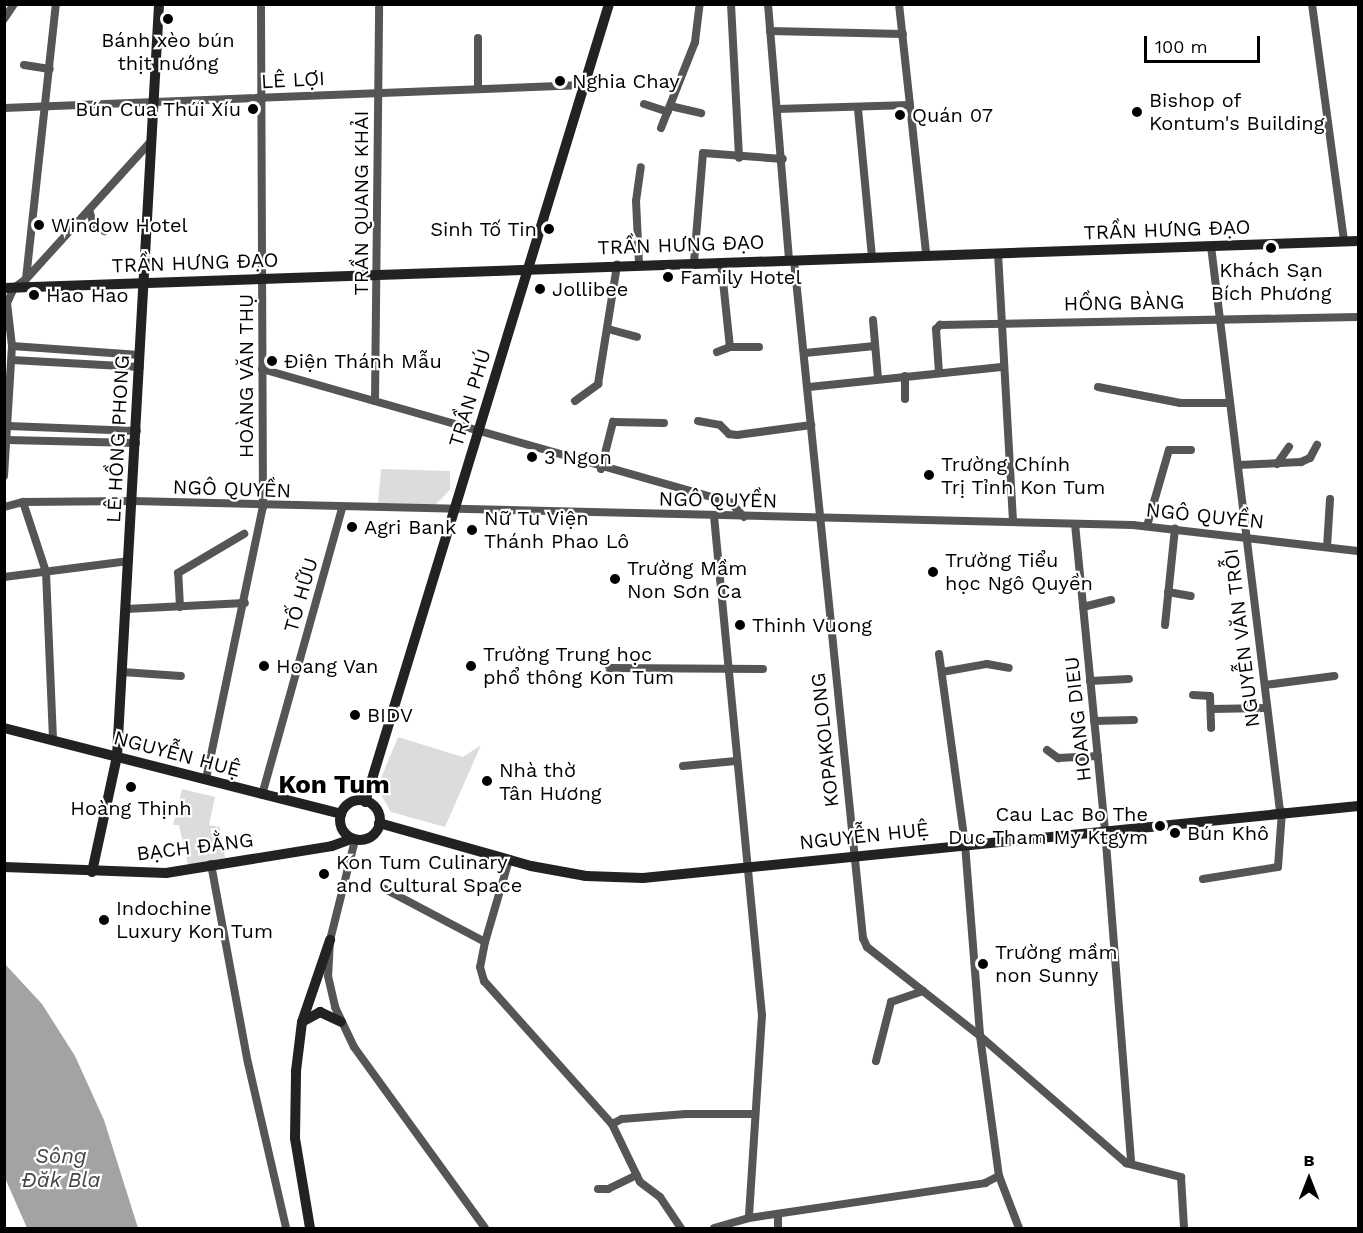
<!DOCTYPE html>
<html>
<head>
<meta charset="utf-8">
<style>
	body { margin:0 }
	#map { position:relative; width:1363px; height:1233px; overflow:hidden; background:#fff; font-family:"Work Sans",sans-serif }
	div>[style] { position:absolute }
	.green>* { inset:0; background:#dcdcdc }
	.water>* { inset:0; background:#a3a3a3 }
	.street>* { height:8px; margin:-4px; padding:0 4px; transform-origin:4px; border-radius:4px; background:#555 }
	.secondary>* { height:10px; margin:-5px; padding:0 5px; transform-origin:5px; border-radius:5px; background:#222 }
	.secondary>.ring { margin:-5px; padding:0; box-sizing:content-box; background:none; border:10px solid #222; border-radius:50% }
	.dots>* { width:16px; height:16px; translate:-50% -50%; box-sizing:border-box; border:3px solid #fff; border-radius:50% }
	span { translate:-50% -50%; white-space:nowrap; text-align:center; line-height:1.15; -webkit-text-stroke:4.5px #fff; paint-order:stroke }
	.poi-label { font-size:20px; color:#000 }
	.left { translate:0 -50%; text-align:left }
	.right { translate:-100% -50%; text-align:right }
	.street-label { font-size:20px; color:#000 }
	.water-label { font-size:21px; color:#444; font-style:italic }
	.district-label { font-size:26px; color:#000; font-weight:700 }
	.frame { position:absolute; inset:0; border:6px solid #000; pointer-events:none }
	.north { position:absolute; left:1279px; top:1149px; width:60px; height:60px; -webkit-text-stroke:4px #fff; paint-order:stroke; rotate:0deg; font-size:16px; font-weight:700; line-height:24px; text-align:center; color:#000 }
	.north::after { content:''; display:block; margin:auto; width:21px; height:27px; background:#000; clip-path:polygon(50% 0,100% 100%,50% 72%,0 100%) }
	.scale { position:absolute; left:1144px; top:36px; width:116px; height:27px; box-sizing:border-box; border:3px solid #000; border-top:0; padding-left:8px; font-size:18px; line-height:21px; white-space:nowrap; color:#000; -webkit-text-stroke:4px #fff; paint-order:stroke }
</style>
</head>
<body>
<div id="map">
	<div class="green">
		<div style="clip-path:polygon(381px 469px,450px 471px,450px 490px,435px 505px,378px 503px)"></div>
		<div style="clip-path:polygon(398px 737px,463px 757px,481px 745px,445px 827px,391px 812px,377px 788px)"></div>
		<div style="clip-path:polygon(182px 789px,215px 797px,209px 825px,220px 827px,225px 858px,188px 865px,179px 825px,173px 825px)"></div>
	</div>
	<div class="water">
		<div style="clip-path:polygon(4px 963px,42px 1004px,75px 1056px,104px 1120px,138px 1228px,27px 1228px,5px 1178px)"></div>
	</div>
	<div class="street">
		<div style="left:731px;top:4px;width:154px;rotate:87deg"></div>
		<div style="left:768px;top:4px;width:257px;rotate:85.3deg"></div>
		<div style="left:899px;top:4px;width:251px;rotate:83.8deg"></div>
		<div style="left:1312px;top:4px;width:239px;rotate:82.3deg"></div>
		<div style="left:4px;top:19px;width:18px;rotate:-56deg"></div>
		<div style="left:770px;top:31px;width:133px;rotate:1.3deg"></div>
		<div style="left:478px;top:38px;width:51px;rotate:90deg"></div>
		<div style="left:24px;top:65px;width:26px;rotate:9deg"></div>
		<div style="left:644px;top:104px;width:25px;rotate:18deg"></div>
		<div style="left:670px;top:106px;width:32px;rotate:13deg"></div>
		<div style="left:4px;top:108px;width:579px;rotate:-2.27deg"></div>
		<div style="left:777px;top:109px;width:133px;rotate:-1.7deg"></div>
		<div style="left:858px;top:109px;width:149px;rotate:84.6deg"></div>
		<div style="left:661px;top:128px;width:92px;rotate:-68.4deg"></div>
		<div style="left:695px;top:42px;width:38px;rotate:-83deg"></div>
		<div style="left:89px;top:210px;width:16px;rotate:72deg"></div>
		<div style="left:94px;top:225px;width:12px;rotate:31deg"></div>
		<div style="left:1211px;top:246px;width:569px;rotate:83.04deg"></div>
		<div style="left:998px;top:253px;width:269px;rotate:86.8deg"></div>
		<div style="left:794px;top:260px;width:682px;rotate:84.19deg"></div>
		<div style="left:863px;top:938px;width:10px;rotate:66deg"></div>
		<div style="left:867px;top:947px;width:144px;rotate:38.2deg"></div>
		<div style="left:980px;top:1036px;width:194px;rotate:41deg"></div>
		<div style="left:1126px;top:1163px;width:57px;rotate:14.3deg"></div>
		<div style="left:1181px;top:1177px;width:51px;rotate:86.6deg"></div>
		<div style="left:694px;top:262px;width:109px;rotate:-85.3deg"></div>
		<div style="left:703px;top:153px;width:80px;rotate:4.3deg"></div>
		<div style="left:721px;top:262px;width:85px;rotate:84deg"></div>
		<div style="left:639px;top:264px;width:63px;rotate:-92.7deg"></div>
		<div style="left:636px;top:201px;width:34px;rotate:-82deg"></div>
		<div style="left:27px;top:278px;width:186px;rotate:-47.8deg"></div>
		<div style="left:873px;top:320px;width:58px;rotate:85.1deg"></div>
		<div style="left:608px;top:329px;width:30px;rotate:15deg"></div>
		<div style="left:12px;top:346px;width:128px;rotate:4deg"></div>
		<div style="left:717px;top:352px;width:14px;rotate:-21deg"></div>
		<div style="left:730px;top:347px;width:29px"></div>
		<div style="left:805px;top:353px;width:70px;rotate:-5.7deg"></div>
		<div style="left:12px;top:360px;width:128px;rotate:3.1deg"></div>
		<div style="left:262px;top:369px;width:488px;rotate:15.9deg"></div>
		<div style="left:731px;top:503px;width:19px;rotate:47deg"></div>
		<div style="left:939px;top:373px;width:44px;rotate:-93.9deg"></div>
		<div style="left:936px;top:329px;width:6px;rotate:-45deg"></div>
		<div style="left:940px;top:325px;width:418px;rotate:-1.1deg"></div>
		<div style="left:905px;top:376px;width:23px;rotate:90deg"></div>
		<div style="left:809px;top:387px;width:196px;rotate:-5.9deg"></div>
		<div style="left:1098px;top:387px;width:84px;rotate:11deg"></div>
		<div style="left:1180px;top:403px;width:50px"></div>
		<div style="left:375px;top:401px;width:397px;rotate:-89.4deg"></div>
		<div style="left:575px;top:401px;width:29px;rotate:-36deg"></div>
		<div style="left:598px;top:384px;width:121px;rotate:-80.9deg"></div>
		<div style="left:698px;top:421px;width:22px;rotate:10deg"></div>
		<div style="left:720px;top:425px;width:13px;rotate:45deg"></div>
		<div style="left:729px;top:434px;width:8px;rotate:7deg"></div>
		<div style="left:737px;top:435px;width:75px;rotate:-7.7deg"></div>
		<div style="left:8px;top:426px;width:129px;rotate:2.2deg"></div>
		<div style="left:7px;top:440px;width:129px;rotate:1.3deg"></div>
		<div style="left:1277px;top:464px;width:21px;rotate:-55deg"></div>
		<div style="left:1238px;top:465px;width:63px;rotate:-2.7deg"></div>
		<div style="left:1301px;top:462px;width:10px;rotate:-24deg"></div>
		<div style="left:1310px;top:458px;width:15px;rotate:-62deg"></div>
		<div style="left:601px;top:469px;width:49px;rotate:-75.7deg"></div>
		<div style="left:613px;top:422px;width:51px;rotate:1.1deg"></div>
		<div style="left:4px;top:476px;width:130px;rotate:-86.5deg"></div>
		<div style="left:12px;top:346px;width:43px;rotate:-96.6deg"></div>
		<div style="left:7px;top:303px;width:17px;rotate:-65deg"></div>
		<div style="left:14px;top:288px;width:15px;rotate:-37deg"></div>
		<div style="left:26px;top:279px;width:277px;rotate:-83.8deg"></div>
		<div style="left:23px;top:502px;width:74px;rotate:71.8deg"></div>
		<div style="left:46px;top:572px;width:168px;rotate:87.6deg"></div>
		<div style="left:4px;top:507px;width:20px;rotate:-15deg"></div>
		<div style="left:23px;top:502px;width:109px;rotate:-0.5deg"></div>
		<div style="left:132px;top:501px;width:1001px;rotate:1.37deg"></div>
		<div style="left:1133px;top:525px;width:226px;rotate:6.6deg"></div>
		<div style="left:714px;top:516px;width:501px;rotate:84.51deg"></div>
		<div style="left:762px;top:1015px;width:203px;rotate:93.7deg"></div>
		<div style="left:1075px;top:524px;width:307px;rotate:84.4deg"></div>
		<div style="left:1105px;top:830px;width:334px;rotate:85.5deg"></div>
		<div style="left:1147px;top:526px;width:79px;rotate:-73.9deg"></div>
		<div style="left:1169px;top:450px;width:22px"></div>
		<div style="left:1327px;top:547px;width:48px;rotate:-86.4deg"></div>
		<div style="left:4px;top:577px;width:126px;rotate:-7.3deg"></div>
		<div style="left:1168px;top:592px;width:23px;rotate:10deg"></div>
		<div style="left:180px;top:607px;width:34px;rotate:-93deg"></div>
		<div style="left:178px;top:573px;width:77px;rotate:-30.6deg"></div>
		<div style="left:1083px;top:607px;width:29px;rotate:-14deg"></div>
		<div style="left:126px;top:609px;width:119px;rotate:-2.9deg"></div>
		<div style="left:1165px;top:625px;width:97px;rotate:-84.1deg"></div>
		<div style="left:939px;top:654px;width:192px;rotate:82.2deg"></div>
		<div style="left:965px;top:844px;width:193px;rotate:85.5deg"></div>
		<div style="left:980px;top:1036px;width:141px;rotate:82.3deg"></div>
		<div style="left:999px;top:1176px;width:56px;rotate:69deg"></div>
		<div style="left:609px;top:668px;width:154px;rotate:0.4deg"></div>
		<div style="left:122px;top:672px;width:59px;rotate:3.9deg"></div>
		<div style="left:942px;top:672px;width:46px;rotate:-10.1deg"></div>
		<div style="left:987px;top:664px;width:22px;rotate:10deg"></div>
		<div style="left:1090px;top:681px;width:39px;rotate:-3deg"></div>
		<div style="left:1265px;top:685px;width:70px;rotate:-7.4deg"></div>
		<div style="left:1193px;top:695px;width:17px;rotate:3deg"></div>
		<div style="left:1210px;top:696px;width:32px;rotate:88deg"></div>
		<div style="left:1211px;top:709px;width:56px;rotate:-1deg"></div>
		<div style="left:1094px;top:721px;width:40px;rotate:-1.4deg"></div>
		<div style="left:1047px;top:750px;width:14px;rotate:36deg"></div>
		<div style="left:1058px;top:758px;width:40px;rotate:-2.9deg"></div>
		<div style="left:683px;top:766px;width:53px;rotate:-5.4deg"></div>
		<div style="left:206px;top:779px;width:278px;rotate:-78.2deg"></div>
		<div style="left:263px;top:507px;width:503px;rotate:-90.23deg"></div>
		<div style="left:262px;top:795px;width:298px;rotate:-74.4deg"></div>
		<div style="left:355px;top:840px;width:103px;rotate:104deg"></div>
		<div style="left:330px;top:940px;width:36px;rotate:93deg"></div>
		<div style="left:328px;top:976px;width:32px;rotate:77deg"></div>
		<div style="left:335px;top:1007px;width:44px;rotate:64.6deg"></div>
		<div style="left:354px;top:1047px;width:223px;rotate:54.1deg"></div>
		<div style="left:509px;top:860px;width:85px;rotate:106.3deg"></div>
		<div style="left:485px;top:942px;width:25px;rotate:101deg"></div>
		<div style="left:480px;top:967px;width:15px;rotate:74deg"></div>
		<div style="left:484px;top:981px;width:192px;rotate:48.2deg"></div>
		<div style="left:612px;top:1124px;width:64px;rotate:64.2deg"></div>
		<div style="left:640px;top:1182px;width:25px;rotate:37deg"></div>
		<div style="left:660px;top:1197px;width:37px;rotate:56deg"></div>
		<div style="left:211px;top:864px;width:202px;rotate:79.5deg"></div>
		<div style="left:248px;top:1063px;width:169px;rotate:77deg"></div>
		<div style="left:1203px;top:879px;width:76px;rotate:-9.1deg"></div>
		<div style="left:1278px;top:867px;width:56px;rotate:-85.9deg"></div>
		<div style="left:383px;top:888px;width:115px;rotate:27.9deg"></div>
		<div style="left:876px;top:1061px;width:61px;rotate:-75.7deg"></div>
		<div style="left:891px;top:1002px;width:34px;rotate:-19deg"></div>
		<div style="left:612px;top:1124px;width:11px;rotate:-27deg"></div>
		<div style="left:622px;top:1119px;width:64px;rotate:-4.5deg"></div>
		<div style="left:686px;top:1114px;width:69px"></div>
		<div style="left:598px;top:1189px;width:10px"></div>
		<div style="left:608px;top:1189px;width:32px;rotate:-26deg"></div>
		<div style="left:714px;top:1228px;width:36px;rotate:-16deg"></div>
		<div style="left:749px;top:1218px;width:239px;rotate:-8.4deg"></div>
		<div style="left:985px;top:1183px;width:16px;rotate:-27deg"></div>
		<div style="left:778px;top:1228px;width:14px;rotate:-90deg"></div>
	</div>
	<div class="secondary">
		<div style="left:4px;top:288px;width:1355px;rotate:-1.99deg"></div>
		<div style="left:4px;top:728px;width:348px;rotate:14.3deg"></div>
		<div class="ring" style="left:340px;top:800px;width:30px;height:30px"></div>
		<div style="left:365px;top:802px;width:834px;rotate:-73deg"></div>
		<div style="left:379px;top:823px;width:158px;rotate:15.8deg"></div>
		<div style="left:531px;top:866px;width:56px;rotate:10.3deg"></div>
		<div style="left:586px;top:876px;width:57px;rotate:2deg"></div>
		<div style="left:643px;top:878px;width:719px;rotate:-5.75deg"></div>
		<div style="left:4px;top:867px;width:162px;rotate:2.1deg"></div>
		<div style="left:166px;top:873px;width:168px;rotate:-9.2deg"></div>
		<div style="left:332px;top:846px;width:20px;rotate:-20deg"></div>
		<div style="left:92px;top:872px;width:119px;rotate:-77.8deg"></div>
		<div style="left:117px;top:756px;width:753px;rotate:-86.8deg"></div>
		<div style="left:302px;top:1022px;width:21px;rotate:-29deg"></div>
		<div style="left:320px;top:1012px;width:23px;rotate:25deg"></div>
		<div style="left:310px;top:1228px;width:91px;rotate:-99.5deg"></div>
		<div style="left:295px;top:1138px;width:67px;rotate:-89.1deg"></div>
		<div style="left:296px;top:1071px;width:49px;rotate:-83deg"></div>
		<div style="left:302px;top:1022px;width:87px;rotate:-71.1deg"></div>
	</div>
	<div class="dots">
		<div style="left:168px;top:19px;background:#000"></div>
		<div style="left:560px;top:81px;background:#000"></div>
		<div style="left:253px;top:109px;background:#000"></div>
		<div style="left:1137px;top:112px;background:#000"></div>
		<div style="left:900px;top:115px;background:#000"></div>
		<div style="left:39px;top:225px;background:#000"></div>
		<div style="left:549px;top:229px;background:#000"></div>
		<div style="left:1271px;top:248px;background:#000"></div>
		<div style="left:668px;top:277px;background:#000"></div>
		<div style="left:540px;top:289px;background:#000"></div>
		<div style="left:34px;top:295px;background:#000"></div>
		<div style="left:272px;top:361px;background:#000"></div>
		<div style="left:532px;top:457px;background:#000"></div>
		<div style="left:929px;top:475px;background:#000"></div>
		<div style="left:352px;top:527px;background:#000"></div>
		<div style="left:472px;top:530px;background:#000"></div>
		<div style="left:933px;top:572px;background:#000"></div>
		<div style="left:615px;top:579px;background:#000"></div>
		<div style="left:740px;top:625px;background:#000"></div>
		<div style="left:264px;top:666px;background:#000"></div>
		<div style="left:471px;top:666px;background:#000"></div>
		<div style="left:355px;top:715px;background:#000"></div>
		<div style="left:487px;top:781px;background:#000"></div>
		<div style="left:131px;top:787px;background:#000"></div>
		<div style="left:1160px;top:826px;background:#000"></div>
		<div style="left:1175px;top:833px;background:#000"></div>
		<div style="left:324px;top:874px;background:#000"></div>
		<div style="left:104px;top:920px;background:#000"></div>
		<div style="left:983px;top:964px;background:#000"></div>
	</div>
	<div class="poi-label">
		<span style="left:168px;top:52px">Bánh xèo bún<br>thịt nướng</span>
		<span class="left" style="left:572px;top:81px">Nghia Chay</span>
		<span class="left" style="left:1149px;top:112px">Bishop of<br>Kontum's Building</span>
		<span class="right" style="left:241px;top:109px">Bún Cua Thúi Xíu</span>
		<span class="left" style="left:912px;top:115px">Quán 07</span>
		<span class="left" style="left:51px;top:225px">Window Hotel</span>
		<span class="right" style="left:537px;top:229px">Sinh Tố Tin</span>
		<span style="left:1271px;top:282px">Khách Sạn<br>Bích Phương</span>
		<span class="left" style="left:680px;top:277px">Family Hotel</span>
		<span class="left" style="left:552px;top:289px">Jollibee</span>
		<span class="left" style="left:46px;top:295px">Hao Hao</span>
		<span class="left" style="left:284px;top:361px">Điện Thánh Mẫu</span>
		<span class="left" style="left:544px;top:457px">3 Ngon</span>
		<span class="left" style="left:941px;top:476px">Trường Chính<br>Trị Tỉnh Kon Tum</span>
		<span class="left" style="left:484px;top:530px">Nữ Tu Viện<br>Thánh Phao Lô</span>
		<span class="left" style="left:364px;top:527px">Agri Bank</span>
		<span class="left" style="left:945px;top:572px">Trường Tiểu<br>học Ngô Quyền</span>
		<span class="left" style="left:627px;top:580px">Trường Mầm<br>Non Sơn Ca</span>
		<span class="left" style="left:752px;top:625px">Thinh Vuong</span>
		<span class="left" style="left:483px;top:666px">Trường Trung học<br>phổ thông Kon Tum</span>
		<span class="left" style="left:276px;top:666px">Hoang Van</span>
		<span class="left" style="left:367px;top:715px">BIDV</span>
		<span class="left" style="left:499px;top:782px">Nhà thờ<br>Tân Hương</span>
		<span style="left:131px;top:808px">Hoàng Thịnh</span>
		<span class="right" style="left:1148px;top:826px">Cau Lac Bo The<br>Duc Tham My Ktgym</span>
		<span class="left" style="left:1187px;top:833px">Bún Khô</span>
		<span class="left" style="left:336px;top:874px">Kon Tum Culinary<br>and Cultural Space</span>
		<span class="left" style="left:116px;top:920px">Indochine<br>Luxury Kon Tum</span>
		<span class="left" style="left:995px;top:964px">Trường mầm<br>non Sunny</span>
	</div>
	<div class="street-label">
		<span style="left:293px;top:80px;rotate:-3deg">LÊ LỢI</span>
		<span style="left:361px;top:203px;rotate:-90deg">TRẦN QUANG KHẢI</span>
		<span style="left:1167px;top:230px;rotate:-2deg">TRẦN HƯNG ĐẠO</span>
		<span style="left:681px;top:245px;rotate:-2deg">TRẦN HƯNG ĐẠO</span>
		<span style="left:195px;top:263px;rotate:-2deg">TRẦN HƯNG ĐẠO</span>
		<span style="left:1124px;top:303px;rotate:-1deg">HỒNG BÀNG</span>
		<span style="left:246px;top:376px;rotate:-90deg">HOÀNG VĂN THỤ</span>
		<span style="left:470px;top:398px;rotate:-73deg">TRẦN PHÚ</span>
		<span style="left:118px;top:439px;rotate:-87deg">LÊ HỒNG PHONG</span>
		<span style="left:232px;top:489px;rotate:2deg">NGÔ QUYỀN</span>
		<span style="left:718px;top:500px;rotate:1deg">NGÔ QUYỀN</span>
		<span style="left:1205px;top:516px;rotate:6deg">NGÔ QUYỀN</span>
		<span style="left:301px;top:595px;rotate:-74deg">TỐ HỮU</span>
		<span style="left:1242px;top:638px;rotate:-97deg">NGUYỄN VĂN TRỖI</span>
		<span style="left:1078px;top:719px;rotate:-96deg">HOANG DIEU</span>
		<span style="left:825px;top:740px;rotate:-96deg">KOPAKOLONG</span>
		<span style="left:177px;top:754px;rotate:15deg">NGUYỄN HUỆ</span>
		<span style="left:864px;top:836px;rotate:-6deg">NGUYỄN HUỆ</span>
		<span style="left:195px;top:847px;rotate:-7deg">BẠCH ĐẰNG</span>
	</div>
	<div class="water-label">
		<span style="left:61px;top:1168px">Sông<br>Đăk Bla</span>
	</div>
	<div class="district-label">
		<span style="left:334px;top:785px">Kon Tum</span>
	</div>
	<div class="frame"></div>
	<div class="north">B</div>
	<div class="scale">100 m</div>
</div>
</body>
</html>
